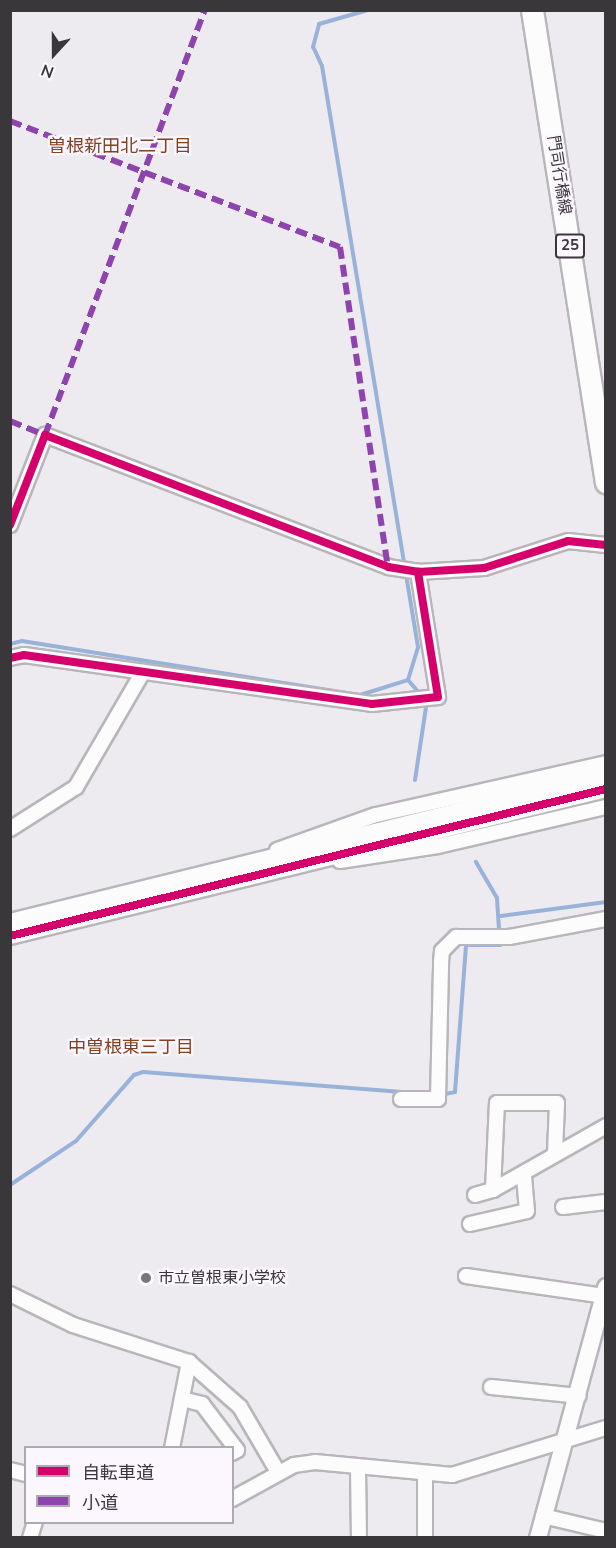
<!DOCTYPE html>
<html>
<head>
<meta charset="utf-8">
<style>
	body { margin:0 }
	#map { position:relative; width:616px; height:1548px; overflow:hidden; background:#eeebf0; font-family:"Nunito Sans","Noto Sans JP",sans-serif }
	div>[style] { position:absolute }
	.stream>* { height:4px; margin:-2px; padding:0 2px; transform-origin:2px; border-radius:2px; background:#99b2da }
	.roads { filter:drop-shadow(2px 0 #b9b6bb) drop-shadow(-2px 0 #b9b6bb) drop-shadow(0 2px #b9b6bb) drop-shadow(0 -2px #b9b6bb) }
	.minor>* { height:14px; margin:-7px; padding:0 7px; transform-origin:7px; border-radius:7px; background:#fcfcfd }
	.tertiary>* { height:16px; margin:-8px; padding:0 8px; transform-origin:8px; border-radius:8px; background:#fcfcfd }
	.primary>* { height:21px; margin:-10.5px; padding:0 10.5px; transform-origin:10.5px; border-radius:10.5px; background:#fcfcfd }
	.quiet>* { height:6px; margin-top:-3px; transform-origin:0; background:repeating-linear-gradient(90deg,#8e44ad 0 12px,transparent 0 18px) }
	.cycleway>* { height:8px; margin:-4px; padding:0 4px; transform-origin:4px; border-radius:4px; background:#d6006c }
	.dots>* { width:16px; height:16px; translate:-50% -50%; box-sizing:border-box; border:3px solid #fcf6ff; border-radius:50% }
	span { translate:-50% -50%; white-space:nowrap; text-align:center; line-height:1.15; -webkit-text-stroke:4.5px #fcf6ff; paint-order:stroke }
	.shield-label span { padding:2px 4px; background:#fcf6ff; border:2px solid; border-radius:4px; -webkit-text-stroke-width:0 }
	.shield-label { font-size:15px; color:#3a373b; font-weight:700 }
	.street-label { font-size:16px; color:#3a373b }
	.poi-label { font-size:16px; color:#3a373b }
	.left { translate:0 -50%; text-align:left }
	.neighbourhood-label { font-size:18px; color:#824221 }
	.frame { position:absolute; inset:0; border:12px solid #3a373b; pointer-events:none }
	.legend { position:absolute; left:24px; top:1446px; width:210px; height:78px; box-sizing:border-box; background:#fcf6ff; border:2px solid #aeaab1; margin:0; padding:8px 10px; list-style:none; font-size:18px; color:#3a373b }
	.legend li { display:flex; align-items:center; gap:12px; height:30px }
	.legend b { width:30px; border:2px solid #aeaab1 }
	.north { position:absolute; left:24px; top:24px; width:60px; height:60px; -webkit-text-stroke:4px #fcf6ff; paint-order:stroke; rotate:201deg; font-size:16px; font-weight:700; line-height:24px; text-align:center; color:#3a373b }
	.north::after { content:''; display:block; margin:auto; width:21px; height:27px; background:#3a373b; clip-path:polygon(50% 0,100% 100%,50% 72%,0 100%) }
</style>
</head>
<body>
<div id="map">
	<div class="stream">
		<div style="left:10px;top:644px;width:12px;rotate:-14deg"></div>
		<div style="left:22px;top:641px;width:342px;rotate:9.1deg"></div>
		<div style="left:360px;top:695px;width:50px;rotate:-17.4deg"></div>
		<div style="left:408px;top:680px;width:34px;rotate:-73deg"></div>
		<div style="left:418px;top:647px;width:589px;rotate:-99.38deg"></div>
		<div style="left:322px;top:66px;width:21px;rotate:-115deg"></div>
		<div style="left:313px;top:47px;width:24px;rotate:-75deg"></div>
		<div style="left:319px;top:24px;width:51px;rotate:-15.9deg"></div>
		<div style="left:408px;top:680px;width:21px;rotate:49deg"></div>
		<div style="left:415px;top:780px;width:80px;rotate:-81.4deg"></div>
		<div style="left:501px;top:916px;width:106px;rotate:-7.6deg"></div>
		<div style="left:440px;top:1095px;width:15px;rotate:-11deg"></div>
		<div style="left:455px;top:1092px;width:147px;rotate:-85.7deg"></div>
		<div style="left:466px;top:945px;width:34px"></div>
		<div style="left:500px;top:945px;width:47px;rotate:-93.7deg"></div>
		<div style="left:497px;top:898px;width:42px;rotate:-120.3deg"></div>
		<div style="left:10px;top:1185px;width:79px;rotate:-33.7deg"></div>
		<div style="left:76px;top:1141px;width:88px;rotate:-48.7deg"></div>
		<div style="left:134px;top:1075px;width:9px;rotate:-18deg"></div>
		<div style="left:143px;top:1072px;width:276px;rotate:4.4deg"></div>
	</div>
	<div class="roads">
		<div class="minor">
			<div style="left:10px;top:525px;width:97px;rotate:-68.7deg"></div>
			<div style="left:45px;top:435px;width:368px;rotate:21deg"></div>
			<div style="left:388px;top:567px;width:30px;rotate:9deg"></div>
			<div style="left:418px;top:572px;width:66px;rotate:-3.5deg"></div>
			<div style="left:484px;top:568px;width:88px;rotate:-17.8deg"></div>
			<div style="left:568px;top:541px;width:38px;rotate:6deg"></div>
			<div style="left:10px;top:658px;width:14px;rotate:-12deg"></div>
			<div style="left:24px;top:655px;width:351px;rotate:8deg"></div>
			<div style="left:372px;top:704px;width:66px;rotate:-6.1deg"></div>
			<div style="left:438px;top:697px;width:127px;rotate:-99.1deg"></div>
			<div style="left:10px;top:829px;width:78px;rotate:-32.5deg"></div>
			<div style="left:76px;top:787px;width:133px;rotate:-59.8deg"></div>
			<div style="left:277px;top:850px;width:105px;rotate:-19.5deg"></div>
			<div style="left:376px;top:815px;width:236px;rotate:-12.7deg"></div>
			<div style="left:340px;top:861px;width:99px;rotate:-8.7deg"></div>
			<div style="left:438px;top:846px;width:172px;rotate:-13.1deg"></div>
			<div style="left:401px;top:1099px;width:37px"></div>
			<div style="left:438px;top:1099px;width:137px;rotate:-88.7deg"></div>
			<div style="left:441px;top:962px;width:11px;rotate:-85deg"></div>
			<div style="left:442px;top:951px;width:20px;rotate:-45deg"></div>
			<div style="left:456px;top:937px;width:53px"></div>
			<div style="left:509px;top:937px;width:99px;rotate:-10.5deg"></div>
			<div style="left:493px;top:1190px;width:87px;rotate:-87.4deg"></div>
			<div style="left:497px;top:1103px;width:60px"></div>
			<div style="left:557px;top:1103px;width:49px;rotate:92.3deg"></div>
			<div style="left:475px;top:1195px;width:19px;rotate:-16deg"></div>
			<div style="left:493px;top:1190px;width:130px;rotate:-29.5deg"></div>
			<div style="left:563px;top:1207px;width:43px;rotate:-6.6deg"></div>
			<div style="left:470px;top:1224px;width:58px;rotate:-12.8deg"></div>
			<div style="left:527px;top:1211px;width:37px;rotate:-95deg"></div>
			<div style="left:466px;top:1276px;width:139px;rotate:8.2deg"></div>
			<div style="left:10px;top:1294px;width:70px;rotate:26.2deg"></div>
			<div style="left:73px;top:1325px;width:122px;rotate:17.7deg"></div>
			<div style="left:189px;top:1362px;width:68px;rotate:41.4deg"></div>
			<div style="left:240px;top:1407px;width:75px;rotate:59.7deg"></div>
			<div style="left:491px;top:1387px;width:88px;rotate:5.8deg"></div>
			<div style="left:182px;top:1399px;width:21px;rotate:14deg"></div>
			<div style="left:202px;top:1404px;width:58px;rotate:52.7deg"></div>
			<div style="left:237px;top:1450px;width:6px;rotate:149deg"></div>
			<div style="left:172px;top:1448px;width:88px;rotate:-78.8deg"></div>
			<div style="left:358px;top:1468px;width:70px;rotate:89.2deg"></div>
			<div style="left:10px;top:1470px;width:16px;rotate:14deg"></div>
			<div style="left:425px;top:1474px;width:64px;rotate:90deg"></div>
			<div style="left:232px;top:1499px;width:71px;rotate:-28.7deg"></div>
			<div style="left:294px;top:1465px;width:21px;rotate:-8deg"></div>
			<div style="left:315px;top:1462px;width:138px;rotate:5.4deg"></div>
			<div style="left:452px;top:1475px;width:161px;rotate:-17deg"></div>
			<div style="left:543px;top:1516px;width:65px;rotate:13.4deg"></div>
			<div style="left:30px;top:1538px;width:17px;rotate:-73deg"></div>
		</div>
		<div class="tertiary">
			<div style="left:10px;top:922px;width:614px;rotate:-13.86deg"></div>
			<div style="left:10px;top:936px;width:614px;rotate:-13.86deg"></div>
			<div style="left:538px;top:1538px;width:260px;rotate:-74.8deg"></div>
		</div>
		<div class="primary">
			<div style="left:532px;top:10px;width:478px;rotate:81.1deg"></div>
		</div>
	</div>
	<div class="quiet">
		<div style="left:10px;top:121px;width:353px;rotate:20.9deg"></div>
		<div style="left:340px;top:247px;width:324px;rotate:81.5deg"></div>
		<div style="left:10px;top:421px;width:38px;rotate:22deg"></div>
		<div style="left:45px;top:435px;width:454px;rotate:-69.4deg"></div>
	</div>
	<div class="cycleway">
		<div style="left:10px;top:525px;width:97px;rotate:-68.7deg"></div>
		<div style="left:45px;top:435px;width:368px;rotate:21deg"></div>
		<div style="left:388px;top:567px;width:30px;rotate:9deg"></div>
		<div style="left:418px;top:572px;width:66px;rotate:-3.5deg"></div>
		<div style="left:484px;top:568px;width:88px;rotate:-17.8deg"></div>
		<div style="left:568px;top:541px;width:38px;rotate:6deg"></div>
		<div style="left:10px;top:658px;width:14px;rotate:-12deg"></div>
		<div style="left:24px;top:655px;width:351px;rotate:8deg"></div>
		<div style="left:372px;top:704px;width:66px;rotate:-6.1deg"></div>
		<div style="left:438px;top:697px;width:127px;rotate:-99.1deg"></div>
		<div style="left:10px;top:936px;width:614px;rotate:-13.86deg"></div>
	</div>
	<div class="dots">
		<div style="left:146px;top:1278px;background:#79767a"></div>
	</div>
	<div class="shield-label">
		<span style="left:570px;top:246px">25</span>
	</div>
	<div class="street-label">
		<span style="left:559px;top:175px;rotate:81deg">門司行橋線</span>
	</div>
	<div class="poi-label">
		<span class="left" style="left:158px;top:1278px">市立曽根東小学校</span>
	</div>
	<div class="neighbourhood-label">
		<span style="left:120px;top:146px">曽根新田北二丁目</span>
		<span style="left:131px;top:1047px">中曽根東三丁目</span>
	</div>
	<div class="frame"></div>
	<ul class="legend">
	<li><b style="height:8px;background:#d6006c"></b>自転車道</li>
	<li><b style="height:8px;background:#8e44ad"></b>小道</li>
	</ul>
	<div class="north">N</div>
</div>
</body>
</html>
